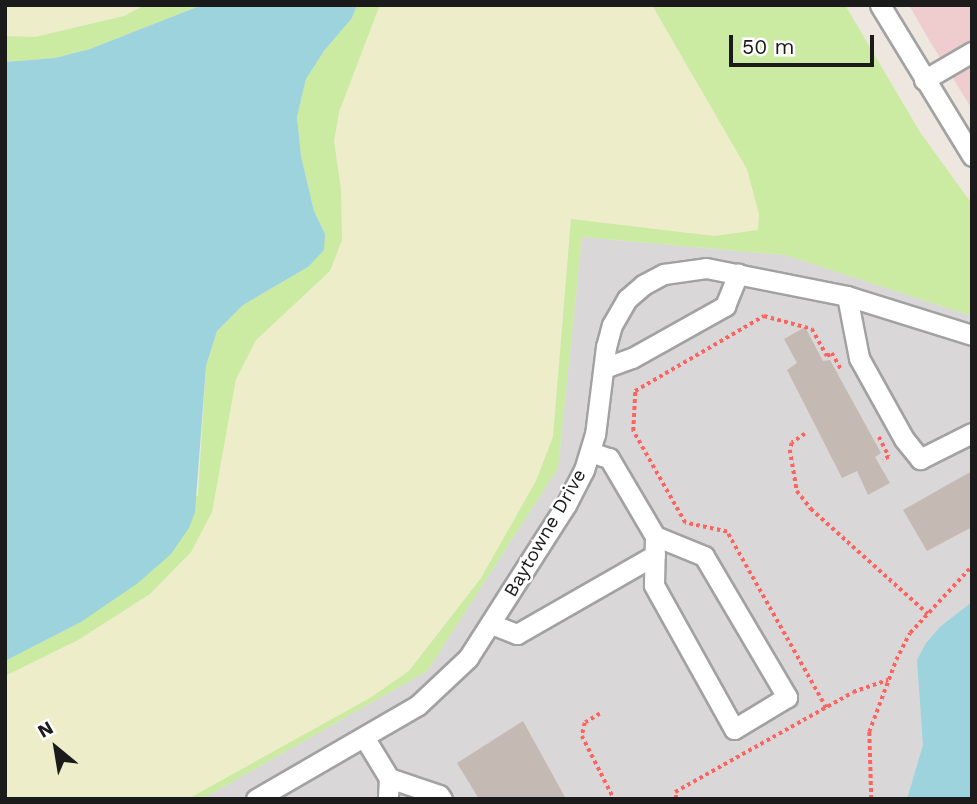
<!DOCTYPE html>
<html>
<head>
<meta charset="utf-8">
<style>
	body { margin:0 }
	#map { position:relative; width:977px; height:804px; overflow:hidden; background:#ede7df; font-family:"Work Sans",sans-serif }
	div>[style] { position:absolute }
	.residential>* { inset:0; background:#d9d7d8 }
	.commercial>* { inset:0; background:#efcdce }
	.farmland>* { inset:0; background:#ededc9 }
	.grass>* { inset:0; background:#cbeaa2 }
	.water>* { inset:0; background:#9dd3dd }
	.building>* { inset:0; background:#c5b9b3 }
	.path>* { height:3.5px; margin-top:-1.75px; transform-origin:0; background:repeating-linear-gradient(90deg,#fe645f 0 3.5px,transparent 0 7px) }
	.roads { filter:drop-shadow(2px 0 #a2a2a2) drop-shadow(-2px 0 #a2a2a2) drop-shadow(0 2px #a2a2a2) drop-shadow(0 -2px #a2a2a2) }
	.minor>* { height:19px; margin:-9.5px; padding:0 9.5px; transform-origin:9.5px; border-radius:9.5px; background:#fff }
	span { translate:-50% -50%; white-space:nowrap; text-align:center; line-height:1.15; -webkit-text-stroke:5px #fff; paint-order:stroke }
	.street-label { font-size:19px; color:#1b1b1b }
	.frame { position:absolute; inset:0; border:7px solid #1b1b1b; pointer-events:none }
	.north { position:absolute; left:21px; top:713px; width:70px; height:70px; -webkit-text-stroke:5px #fff; paint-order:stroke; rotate:330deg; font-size:19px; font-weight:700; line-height:28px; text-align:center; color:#1b1b1b }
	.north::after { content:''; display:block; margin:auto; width:24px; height:32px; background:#1b1b1b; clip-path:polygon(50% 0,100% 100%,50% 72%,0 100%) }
	.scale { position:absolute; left:729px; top:35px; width:145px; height:32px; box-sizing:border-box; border:4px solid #1b1b1b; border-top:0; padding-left:9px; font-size:21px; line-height:24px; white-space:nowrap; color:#1b1b1b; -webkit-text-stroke:5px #fff; paint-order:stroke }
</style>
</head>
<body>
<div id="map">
	<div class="residential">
		<div style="clip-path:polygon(582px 237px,785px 255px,972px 316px,972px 799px,202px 799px,427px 671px,558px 468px)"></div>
	</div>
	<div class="commercial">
		<div style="clip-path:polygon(909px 5px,972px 5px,972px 109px,929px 40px)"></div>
	</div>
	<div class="farmland">
		<div style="clip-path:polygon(5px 5px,145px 5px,124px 16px,35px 37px,5px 36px)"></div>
		<div style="clip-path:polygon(379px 5px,652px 5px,747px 169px,760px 214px,758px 230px,714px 236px,571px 219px,553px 437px,536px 481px,481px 578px,409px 671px,370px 698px,188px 799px,5px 799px,5px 676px,78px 640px,150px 594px,227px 420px,236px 379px,256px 340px,330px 271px,341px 190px,334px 141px,339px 112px)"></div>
	</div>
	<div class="grass">
		<div style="clip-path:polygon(145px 5px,202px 5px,90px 49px,55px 58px,5px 62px,5px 36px,35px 37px,124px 16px)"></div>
		<div style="clip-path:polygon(357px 5px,379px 7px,339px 112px,334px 141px,341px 190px,342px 240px,330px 271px,256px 340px,236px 379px,212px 512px,191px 552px,150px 594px,78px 640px,5px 676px,5px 661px,81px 622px,198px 495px,206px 366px,217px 331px,243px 305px,308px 267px,325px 234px,314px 211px,301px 156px,297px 117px,306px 79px,324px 51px,352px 18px)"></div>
		<div style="clip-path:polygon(652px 5px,845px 5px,920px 132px,972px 204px,972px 316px,785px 255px,582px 237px,558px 468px,427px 671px,202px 799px,188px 799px,370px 698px,409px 671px,481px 578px,536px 481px,553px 437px,571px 219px,714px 236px,758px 230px,759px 214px,747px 169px)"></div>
	</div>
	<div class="water">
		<div style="clip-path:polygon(202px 5px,357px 5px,352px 18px,324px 51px,306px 79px,297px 117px,301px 156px,314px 211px,325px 234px,324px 250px,308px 267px,243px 305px,217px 331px,206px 366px,195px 512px,189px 528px,171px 554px,138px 583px,81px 622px,5px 661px,5px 62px,55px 58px,90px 49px)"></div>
		<div style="clip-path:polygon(972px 602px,972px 799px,907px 799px,923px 745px,917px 660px,926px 643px,941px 626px)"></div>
	</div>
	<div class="building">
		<div style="clip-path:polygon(805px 327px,823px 361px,830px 360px,881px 453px,875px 457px,890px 483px,868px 495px,857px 471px,842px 478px,787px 370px,797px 363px,784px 339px)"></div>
		<div style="clip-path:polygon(972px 471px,972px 527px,927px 551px,903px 510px)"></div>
		<div style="clip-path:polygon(523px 721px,566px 799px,479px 799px,457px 763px)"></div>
	</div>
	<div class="path">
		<div style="left:805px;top:434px;width:16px;rotate:145deg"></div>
		<div style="left:792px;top:443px;width:7px;rotate:106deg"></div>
		<div style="left:790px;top:450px;width:42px;rotate:80.3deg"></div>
		<div style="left:797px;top:491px;width:23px;rotate:52deg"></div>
		<div style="left:811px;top:509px;width:157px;rotate:41.9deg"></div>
		<div style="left:879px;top:437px;width:22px;rotate:63deg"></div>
		<div style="left:889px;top:457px;width:7px;rotate:153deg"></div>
		<div style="left:826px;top:708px;width:202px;rotate:-119.4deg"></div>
		<div style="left:727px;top:532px;width:43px;rotate:-167.9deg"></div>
		<div style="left:685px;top:523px;width:106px;rotate:-119.5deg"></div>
		<div style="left:633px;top:431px;width:40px;rotate:-87.1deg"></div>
		<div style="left:635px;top:391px;width:149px;rotate:-30.2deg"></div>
		<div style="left:764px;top:316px;width:50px;rotate:15.2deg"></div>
		<div style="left:812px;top:329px;width:31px;rotate:61deg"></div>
		<div style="left:827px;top:356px;width:6px;rotate:-31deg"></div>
		<div style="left:832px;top:353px;width:18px;rotate:61deg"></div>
		<div style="left:600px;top:714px;width:17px;rotate:149deg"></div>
		<div style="left:585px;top:723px;width:13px;rotate:103deg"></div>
		<div style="left:582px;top:736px;width:71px;rotate:63.1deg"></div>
		<div style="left:676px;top:799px;width:7px;rotate:-98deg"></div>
		<div style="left:675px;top:792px;width:204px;rotate:-29.3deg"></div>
		<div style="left:853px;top:692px;width:37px;rotate:-19deg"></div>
		<div style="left:871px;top:799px;width:67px;rotate:-91.7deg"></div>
		<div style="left:869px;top:732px;width:77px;rotate:-69.4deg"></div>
		<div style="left:896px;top:660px;width:30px;rotate:-63deg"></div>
		<div style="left:910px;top:633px;width:91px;rotate:-47.2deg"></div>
	</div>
	<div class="roads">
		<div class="minor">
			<div style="left:880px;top:5px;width:177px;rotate:58.6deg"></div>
			<div style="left:924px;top:80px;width:56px;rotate:-30.3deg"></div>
			<div style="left:847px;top:296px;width:63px;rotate:79deg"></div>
			<div style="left:859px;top:358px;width:93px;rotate:60.9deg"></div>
			<div style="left:904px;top:439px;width:26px;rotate:51deg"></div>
			<div style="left:920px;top:459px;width:58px;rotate:-26.6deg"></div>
			<div style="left:604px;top:368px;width:30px;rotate:-20deg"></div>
			<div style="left:632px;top:358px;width:107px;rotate:-29.2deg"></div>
			<div style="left:725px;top:306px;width:35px;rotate:-68deg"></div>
			<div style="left:590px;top:452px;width:20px;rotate:18deg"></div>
			<div style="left:609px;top:458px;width:91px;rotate:59.5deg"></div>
			<div style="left:655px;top:536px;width:53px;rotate:22.2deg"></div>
			<div style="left:704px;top:556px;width:164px;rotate:59.5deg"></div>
			<div style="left:787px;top:697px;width:62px;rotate:148.9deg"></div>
			<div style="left:734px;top:729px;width:165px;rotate:-119.1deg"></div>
			<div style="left:654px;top:585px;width:49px;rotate:-88.8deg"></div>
			<div style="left:491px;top:624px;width:28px;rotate:21deg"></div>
			<div style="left:517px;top:634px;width:159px;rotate:-29.8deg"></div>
			<div style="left:364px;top:737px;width:48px;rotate:58.6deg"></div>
			<div style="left:389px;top:778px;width:21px;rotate:93deg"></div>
			<div style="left:389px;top:778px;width:53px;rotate:18.8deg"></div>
			<div style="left:439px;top:795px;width:5px;rotate:53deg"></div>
			<div style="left:256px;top:799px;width:187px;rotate:-30.1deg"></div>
			<div style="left:418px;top:705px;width:69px;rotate:-43.2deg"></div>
			<div style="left:468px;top:658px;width:182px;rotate:-57.4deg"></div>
			<div style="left:566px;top:505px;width:39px;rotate:-63deg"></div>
			<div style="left:584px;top:470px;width:37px;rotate:-73deg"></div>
			<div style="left:595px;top:435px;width:89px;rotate:-82.9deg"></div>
			<div style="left:606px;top:347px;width:23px;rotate:-75deg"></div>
			<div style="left:612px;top:325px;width:30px;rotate:-60deg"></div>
			<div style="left:627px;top:299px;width:21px;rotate:-41deg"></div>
			<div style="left:643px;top:285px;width:24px;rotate:-28deg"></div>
			<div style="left:664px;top:274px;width:42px;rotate:-8.1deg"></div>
			<div style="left:706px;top:268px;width:144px;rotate:11.2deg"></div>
			<div style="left:847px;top:296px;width:131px;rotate:17.3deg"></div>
		</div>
	</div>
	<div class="street-label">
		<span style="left:545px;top:533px;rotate:-60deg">Baytowne Drive</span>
	</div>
	<div class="frame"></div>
	<div class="north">N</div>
	<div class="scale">50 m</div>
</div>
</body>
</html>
